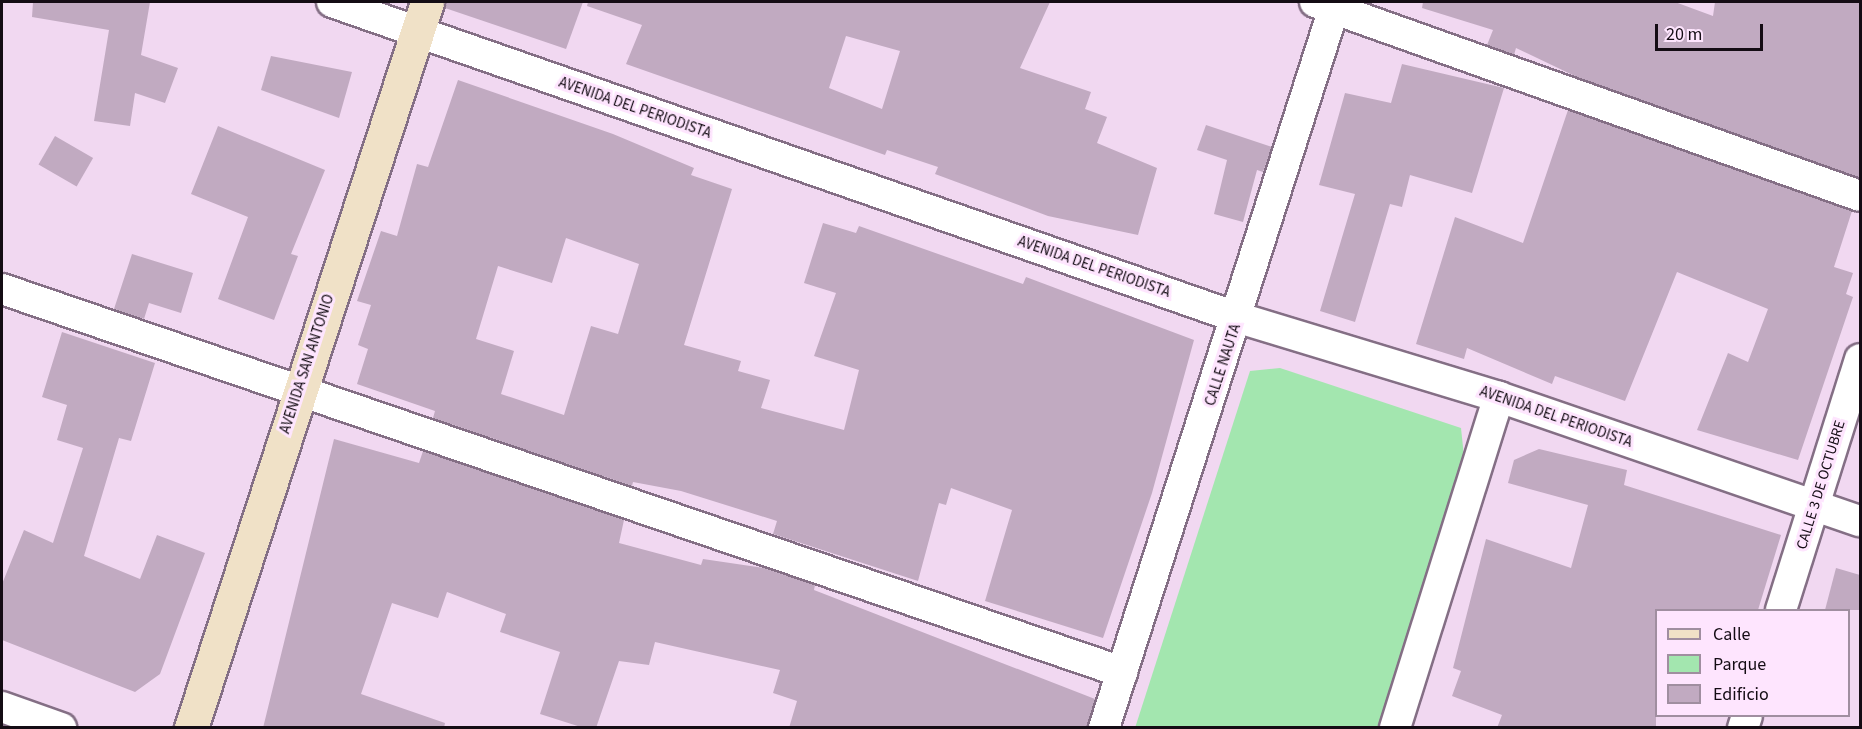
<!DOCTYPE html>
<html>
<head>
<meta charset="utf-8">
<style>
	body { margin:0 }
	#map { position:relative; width:1862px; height:729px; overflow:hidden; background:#f1d8f1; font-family:"Source Sans 3",sans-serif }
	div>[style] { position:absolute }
	.green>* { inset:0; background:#a3e6af }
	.building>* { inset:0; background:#c1aac1; transform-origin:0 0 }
	.roads { filter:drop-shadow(2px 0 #846f85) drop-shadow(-2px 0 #846f85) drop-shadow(0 2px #846f85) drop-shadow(0 -2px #846f85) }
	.minor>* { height:30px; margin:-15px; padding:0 15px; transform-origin:15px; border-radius:15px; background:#fff }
	.secondary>* { height:33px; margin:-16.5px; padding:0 16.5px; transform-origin:16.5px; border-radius:16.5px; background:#f0e1c7 }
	span { translate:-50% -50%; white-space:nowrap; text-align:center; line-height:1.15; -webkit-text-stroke:6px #fee5fe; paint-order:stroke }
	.street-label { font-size:15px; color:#140c14 }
	.frame { position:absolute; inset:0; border:3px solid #140c14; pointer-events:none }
	.legend { position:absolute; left:1655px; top:609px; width:195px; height:108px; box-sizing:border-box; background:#fee5fe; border:2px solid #a08ea0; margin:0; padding:8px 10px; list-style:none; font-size:18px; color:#140c14 }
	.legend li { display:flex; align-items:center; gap:12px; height:30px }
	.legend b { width:30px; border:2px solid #a08ea0 }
	.scale { position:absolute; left:1655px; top:24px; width:108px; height:27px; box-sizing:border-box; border:3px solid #140c14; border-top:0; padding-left:8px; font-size:18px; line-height:21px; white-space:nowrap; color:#140c14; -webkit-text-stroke:4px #fee5fe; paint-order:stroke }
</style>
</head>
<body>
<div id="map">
	<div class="green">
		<div style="clip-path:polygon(1280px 368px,1461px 428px,1465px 466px,1381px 727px,1135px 728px,1250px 371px)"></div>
	</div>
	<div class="building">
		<div style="clip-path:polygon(33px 2px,150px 2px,141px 55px,178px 68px,165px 103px,135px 93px,130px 126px,94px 121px,109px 30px,32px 17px)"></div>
		<div style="clip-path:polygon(445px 2px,583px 2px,566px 49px,445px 8px)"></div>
		<div style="clip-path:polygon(evenodd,588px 2px,1050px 2px,1020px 68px,1091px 92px,1085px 109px,1107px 117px,1097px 143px,1157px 168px,1138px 235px,1048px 216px,935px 174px,938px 167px,887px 150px,885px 155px,626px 64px,642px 25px,587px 6px,588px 2px,846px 36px,900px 51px,882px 109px,829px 88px,846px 36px)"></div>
		<div style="clip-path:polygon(1423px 2px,1675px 2px,1713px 16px,1715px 2px,1860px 2px,1860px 178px,1579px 78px,1516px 48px,1514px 55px,1487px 45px,1493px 30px,1422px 8px)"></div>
		<div style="clip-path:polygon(271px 56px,352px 72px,339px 118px,261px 90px)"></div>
		<div style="clip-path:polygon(1402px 64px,1504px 88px,1472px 193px,1410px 175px,1402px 207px,1390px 204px,1355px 322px,1320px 311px,1355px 194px,1319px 185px,1345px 93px,1391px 103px)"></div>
		<div style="clip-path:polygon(evenodd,458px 80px,613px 134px,694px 168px,691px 175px,732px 189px,684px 345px,741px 361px,738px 371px,770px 380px,761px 408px,844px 430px,859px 370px,814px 356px,836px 293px,804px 283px,823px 223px,856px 233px,859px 226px,1023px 284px,1026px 277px,1194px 340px,1152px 493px,1103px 638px,985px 601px,1012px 510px,951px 488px,946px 505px,939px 503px,918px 581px,773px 534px,777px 521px,681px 491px,633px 482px,632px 486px,433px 418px,435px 411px,357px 384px,368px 349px,358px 345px,371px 305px,357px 301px,381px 231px,397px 236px,417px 164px,428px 167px,458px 80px,566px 238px,639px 264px,618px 334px,591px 326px,564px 415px,501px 394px,514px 351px,476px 339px,498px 266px,552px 283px,566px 238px)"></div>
		<div style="clip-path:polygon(1568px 110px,1852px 211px,1834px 267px,1853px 273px,1846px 294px,1853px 297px,1798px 460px,1697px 430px,1728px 353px,1748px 362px,1768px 309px,1677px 272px,1625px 401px,1555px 376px,1552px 384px,1467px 348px,1464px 359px,1416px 344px,1455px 217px,1523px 243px)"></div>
		<div style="clip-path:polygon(1206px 125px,1272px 147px,1263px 172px,1257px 170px,1243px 222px,1214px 214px,1227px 160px,1197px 150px)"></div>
		<div style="clip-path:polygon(218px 126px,325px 170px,291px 254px,298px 256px,274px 320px,218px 299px,248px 217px,191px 194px)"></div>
		<div style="left:55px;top:136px;width:44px;height:33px;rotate:30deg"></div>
		<div style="clip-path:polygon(132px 254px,193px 273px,181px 313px,149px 303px,144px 319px,114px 309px)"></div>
		<div style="clip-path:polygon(62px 332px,155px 363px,131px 441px,119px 438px,84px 556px,140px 579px,157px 535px,205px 553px,160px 674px,135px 692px,2px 640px,2px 584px,24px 530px,53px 543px,83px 448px,57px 440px,67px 405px,42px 397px)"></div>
		<div style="clip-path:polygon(334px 439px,419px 463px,423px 451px,624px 520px,619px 543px,701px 565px,703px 559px,764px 568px,815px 585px,814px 590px,1095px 699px,1087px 728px,789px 728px,797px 701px,773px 693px,780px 670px,655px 642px,649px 665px,619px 661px,596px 728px,584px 728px,540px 714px,560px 652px,500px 632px,506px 614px,447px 592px,438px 618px,392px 603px,361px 694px,445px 723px,444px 728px,263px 728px)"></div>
		<div style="clip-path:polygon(1539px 449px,1627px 470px,1624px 485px,1781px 535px,1758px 610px,1656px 610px,1656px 728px,1497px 728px,1502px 715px,1452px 696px,1461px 671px,1453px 668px,1486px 539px,1571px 568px,1588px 505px,1508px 483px,1514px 460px)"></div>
		<div style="clip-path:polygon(1836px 568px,1860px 575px,1860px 610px,1825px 610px)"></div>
	</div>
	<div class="roads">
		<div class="minor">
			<div style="left:332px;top:2px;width:960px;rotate:19.21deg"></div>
			<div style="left:1239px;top:318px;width:272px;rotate:16.9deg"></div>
			<div style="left:1499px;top:397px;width:382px;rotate:19deg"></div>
			<div style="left:1315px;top:2px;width:578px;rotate:19.59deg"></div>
			<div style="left:2px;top:289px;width:1184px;rotate:18.88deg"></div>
			<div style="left:1781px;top:610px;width:263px;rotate:-72.5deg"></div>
			<div style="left:2px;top:707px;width:63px;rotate:19.6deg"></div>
			<div style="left:1104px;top:728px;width:762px;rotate:-72.28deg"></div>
			<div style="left:1395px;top:728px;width:347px;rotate:-72.6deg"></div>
			<div style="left:1743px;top:728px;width:13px;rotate:-72deg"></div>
		</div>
		<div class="secondary">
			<div style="left:191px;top:728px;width:763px;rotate:-71.99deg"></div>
		</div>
	</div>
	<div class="street-label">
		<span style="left:635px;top:108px;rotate:19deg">AVENIDA DEL PERIODISTA</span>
		<span style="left:1094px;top:267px;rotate:19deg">AVENIDA DEL PERIODISTA</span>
		<span style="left:307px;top:364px;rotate:-72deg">AVENIDA SAN ANTONIO</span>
		<span style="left:1223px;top:365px;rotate:-72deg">CALLE NAUTA</span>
		<span style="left:1556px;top:417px;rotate:19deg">AVENIDA DEL PERIODISTA</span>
		<span style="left:1821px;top:485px;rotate:-73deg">CALLE 3 DE OCTUBRE</span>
	</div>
	<div class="frame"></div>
	<ul class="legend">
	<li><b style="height:8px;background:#f0e1c7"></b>Calle</li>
	<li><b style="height:16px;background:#a3e6af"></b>Parque</li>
	<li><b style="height:16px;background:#c1aac1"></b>Edificio</li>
	</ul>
	<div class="scale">20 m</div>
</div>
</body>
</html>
